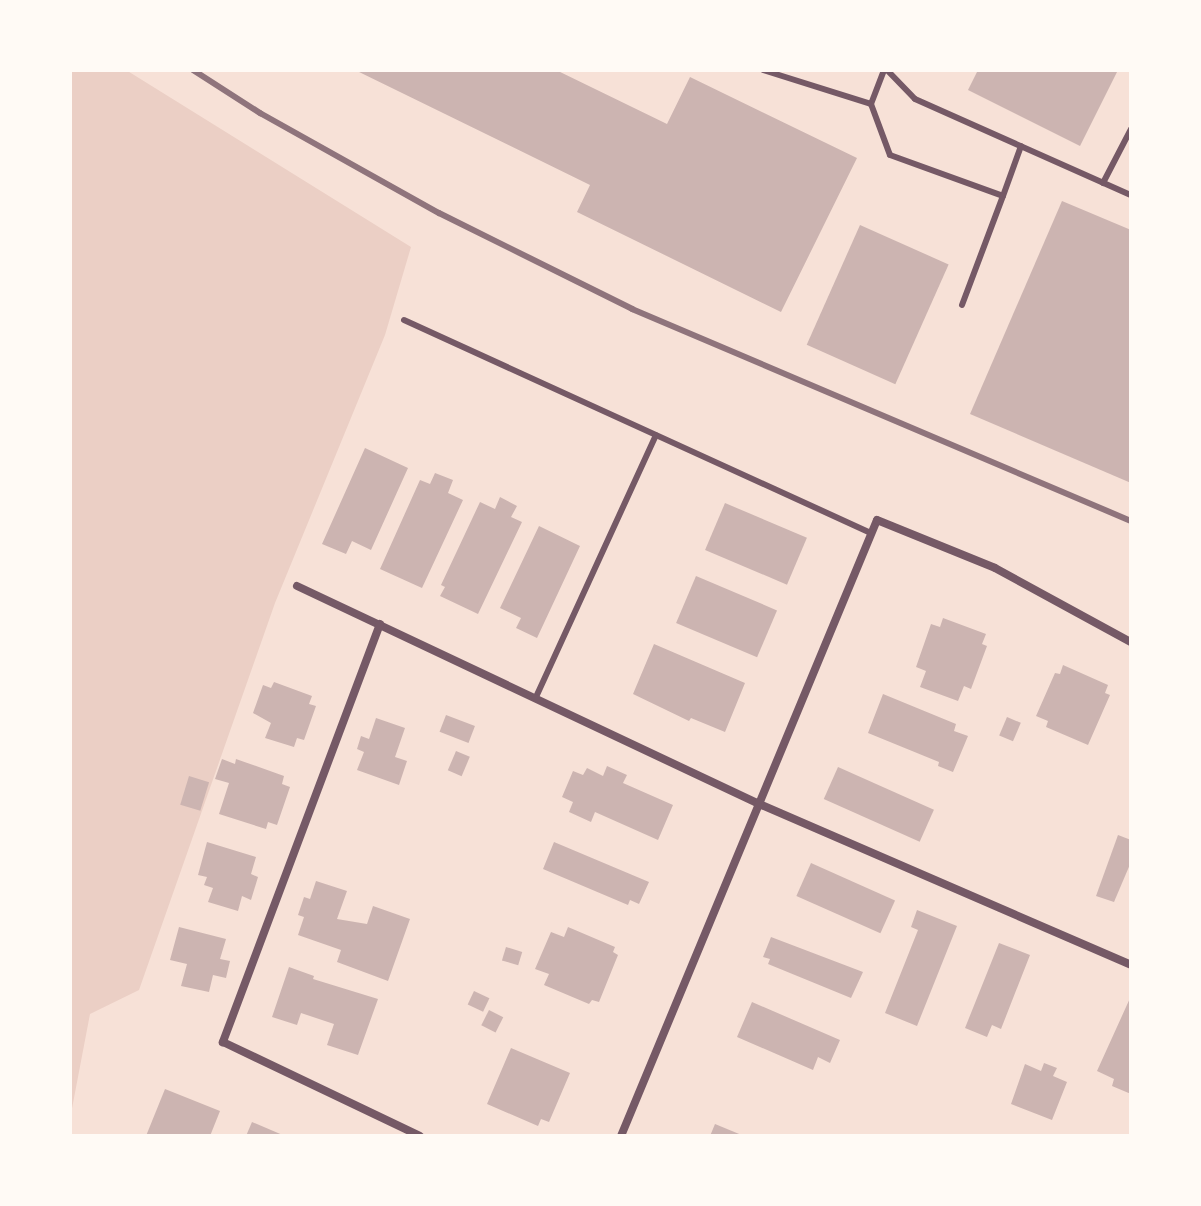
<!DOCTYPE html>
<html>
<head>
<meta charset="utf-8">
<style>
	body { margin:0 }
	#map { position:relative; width:1201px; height:1206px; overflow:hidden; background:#f7e1d7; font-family:"Noto Sans",sans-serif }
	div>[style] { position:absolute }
	.green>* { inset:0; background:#ebcfc5 }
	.building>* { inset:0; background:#ccb4b1; transform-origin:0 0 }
	.service>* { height:6px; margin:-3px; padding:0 3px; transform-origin:3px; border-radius:3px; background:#755966 }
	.minor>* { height:8px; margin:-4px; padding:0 4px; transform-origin:4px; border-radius:4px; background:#755966 }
	.rail>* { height:6px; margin:-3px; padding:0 3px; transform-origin:3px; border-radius:3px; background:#8f747c }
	span { translate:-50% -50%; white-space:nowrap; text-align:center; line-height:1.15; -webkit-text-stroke:7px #fffaf5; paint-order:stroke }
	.frame { position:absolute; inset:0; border:72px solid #fffaf5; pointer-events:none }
</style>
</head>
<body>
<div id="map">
	<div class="green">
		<div style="clip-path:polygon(70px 70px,126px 70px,411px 247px,385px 335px,275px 603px,139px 990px,90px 1014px,70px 1119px)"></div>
	</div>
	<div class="building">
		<div style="clip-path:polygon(355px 70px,556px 70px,667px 124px,690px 77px,857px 158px,781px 312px,577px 212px,590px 185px)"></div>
		<div style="clip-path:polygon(978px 70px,1118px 70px,1080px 146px,968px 90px)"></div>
		<div style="clip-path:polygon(1062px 201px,1131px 230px,1131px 483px,970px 414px)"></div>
		<div style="left:860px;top:225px;width:97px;height:131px;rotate:24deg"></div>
		<div style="clip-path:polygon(365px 448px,408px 468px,371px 550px,352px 541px,346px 554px,322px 544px)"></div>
		<div style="clip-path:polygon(435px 473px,453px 480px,448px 493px,463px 500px,422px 588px,380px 569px,420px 480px,430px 484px)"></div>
		<div style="clip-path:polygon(500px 497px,517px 506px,511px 517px,522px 522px,478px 614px,440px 596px,445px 587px,441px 585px,480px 502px,495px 509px)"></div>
		<div style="left:725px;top:503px;width:89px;height:51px;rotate:23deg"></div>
		<div style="clip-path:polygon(539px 526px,580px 546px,537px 638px,516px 628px,521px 618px,500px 608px)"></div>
		<div style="left:696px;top:576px;width:88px;height:51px;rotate:23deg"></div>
		<div style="clip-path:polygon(943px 618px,986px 634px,982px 644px,987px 646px,971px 689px,964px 686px,958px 701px,920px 687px,926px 671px,916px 667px,931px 624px,940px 627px)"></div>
		<div style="clip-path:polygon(654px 644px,745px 683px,725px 732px,691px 718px,689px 721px,633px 694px)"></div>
		<div style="clip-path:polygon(1063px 665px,1108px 685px,1105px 693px,1110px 695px,1088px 745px,1046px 727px,1048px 721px,1036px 716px,1055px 673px,1060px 674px)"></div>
		<div style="clip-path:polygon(274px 682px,312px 696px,309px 704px,316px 706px,304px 740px,297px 738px,294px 747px,265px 738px,271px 723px,253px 713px,263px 685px,271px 688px)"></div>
		<div style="clip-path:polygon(883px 694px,956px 724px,954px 731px,968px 736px,953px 772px,938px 766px,939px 762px,868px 733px)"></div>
		<div style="left:446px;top:715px;width:31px;height:18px;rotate:21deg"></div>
		<div style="left:1007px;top:717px;width:15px;height:20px;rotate:23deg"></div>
		<div style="clip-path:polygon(376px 718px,405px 728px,395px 757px,407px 761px,399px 785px,357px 770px,364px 752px,357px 749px,361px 736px,369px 739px)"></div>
		<div style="left:456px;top:751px;width:15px;height:21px;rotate:23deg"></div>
		<div style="clip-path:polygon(222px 759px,235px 764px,236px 759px,284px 776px,282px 784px,290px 787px,277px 825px,268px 822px,266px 829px,219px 814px,229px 783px,215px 779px)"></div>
		<div style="clip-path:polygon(607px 766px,627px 775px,623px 783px,673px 805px,658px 840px,595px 812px,591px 822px,569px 812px,573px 802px,562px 797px,573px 771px,583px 775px,587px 768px,603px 776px)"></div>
		<div style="left:838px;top:767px;width:105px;height:35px;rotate:24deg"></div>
		<div style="left:189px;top:776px;width:21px;height:30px;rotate:17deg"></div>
		<div style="clip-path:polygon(1118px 835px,1131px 840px,1131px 862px,1114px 902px,1096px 896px)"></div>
		<div style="clip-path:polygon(207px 842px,256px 857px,251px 874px,258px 877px,251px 900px,242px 896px,238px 911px,208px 902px,213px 888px,204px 885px,207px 877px,198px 875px)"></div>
		<div style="clip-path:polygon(554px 842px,649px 882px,639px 904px,630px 900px,628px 905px,543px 869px)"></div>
		<div style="left:811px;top:863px;width:92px;height:36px;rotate:24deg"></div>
		<div style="clip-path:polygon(316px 881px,347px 891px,337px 919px,367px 924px,373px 906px,410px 919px,388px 981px,337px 962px,341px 950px,298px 935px,304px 917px,298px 915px,304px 897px,310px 899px)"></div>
		<div style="clip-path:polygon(917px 910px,957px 926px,917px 1026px,885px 1013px,918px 930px,911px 927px)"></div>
		<div style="clip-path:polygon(179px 927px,226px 939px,220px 959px,230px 961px,226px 978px,213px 975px,209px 992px,181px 986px,187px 964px,170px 960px)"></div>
		<div style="clip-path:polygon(568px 927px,615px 947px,613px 952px,618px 955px,599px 1002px,592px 1000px,589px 1004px,544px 985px,549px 974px,535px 969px,551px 932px,564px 937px)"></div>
		<div style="clip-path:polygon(771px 937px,863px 972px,851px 998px,768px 964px,770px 959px,763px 957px)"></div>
		<div style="clip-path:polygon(999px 943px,1030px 955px,1001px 1029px,992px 1025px,987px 1037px,965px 1028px)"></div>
		<div style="left:506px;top:947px;width:17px;height:14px;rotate:17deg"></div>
		<div style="clip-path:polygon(289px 967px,314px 976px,313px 979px,378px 999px,358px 1055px,327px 1045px,334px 1024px,301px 1013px,297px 1025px,272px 1017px)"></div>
		<div style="left:474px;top:991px;width:17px;height:15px;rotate:25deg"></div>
		<div style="clip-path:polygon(1131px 996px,1131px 1094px,1112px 1086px,1114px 1079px,1097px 1071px)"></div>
		<div style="clip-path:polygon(752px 1002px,840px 1040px,830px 1063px,818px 1057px,813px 1070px,737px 1037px)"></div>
		<div style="left:489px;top:1010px;width:16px;height:17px;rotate:27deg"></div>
		<div style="clip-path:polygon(511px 1048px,570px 1073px,549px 1122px,541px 1119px,538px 1126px,487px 1104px)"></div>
		<div style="clip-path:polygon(1044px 1063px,1057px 1068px,1053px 1076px,1067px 1082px,1052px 1120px,1011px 1104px,1025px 1064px,1041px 1071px)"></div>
		<div style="clip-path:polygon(165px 1089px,220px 1111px,210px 1136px,146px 1136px)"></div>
		<div style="clip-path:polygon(252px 1122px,285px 1136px,246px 1136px)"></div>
		<div style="clip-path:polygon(715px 1124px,744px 1136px,710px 1136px)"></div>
	</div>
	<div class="service">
		<div style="left:763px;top:70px;width:113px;rotate:17.5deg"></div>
		<div style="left:871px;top:104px;width:36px;rotate:-69deg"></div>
		<div style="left:887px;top:70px;width:40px;rotate:46deg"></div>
		<div style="left:915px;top:99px;width:236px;rotate:24deg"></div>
		<div style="left:871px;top:104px;width:54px;rotate:69.6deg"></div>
		<div style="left:890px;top:155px;width:120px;rotate:19.9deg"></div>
		<div style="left:1003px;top:196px;width:53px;rotate:-70.2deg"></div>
		<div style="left:1103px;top:183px;width:61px;rotate:-62.6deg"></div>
		<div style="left:962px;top:305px;width:116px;rotate:-69.4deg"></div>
		<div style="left:404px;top:320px;width:513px;rotate:24.52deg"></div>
		<div style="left:536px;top:697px;width:288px;rotate:-65.4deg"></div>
	</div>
	<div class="minor">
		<div style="left:297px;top:586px;width:509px;rotate:25.26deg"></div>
		<div style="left:757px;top:803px;width:408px;rotate:23.4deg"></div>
		<div style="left:380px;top:624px;width:447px;rotate:110.6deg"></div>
		<div style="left:223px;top:1042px;width:218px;rotate:25.5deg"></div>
		<div style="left:621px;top:1136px;width:667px;rotate:-67.43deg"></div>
		<div style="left:877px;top:520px;width:127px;rotate:22.1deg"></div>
		<div style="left:995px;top:568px;width:155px;rotate:28.6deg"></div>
	</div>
	<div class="rail">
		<div style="left:193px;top:70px;width:80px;rotate:32.7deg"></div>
		<div style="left:260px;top:113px;width:205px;rotate:29.2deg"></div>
		<div style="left:439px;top:213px;width:216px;rotate:26.4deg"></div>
		<div style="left:632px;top:309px;width:542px;rotate:23.02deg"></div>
	</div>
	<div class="frame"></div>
</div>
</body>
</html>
